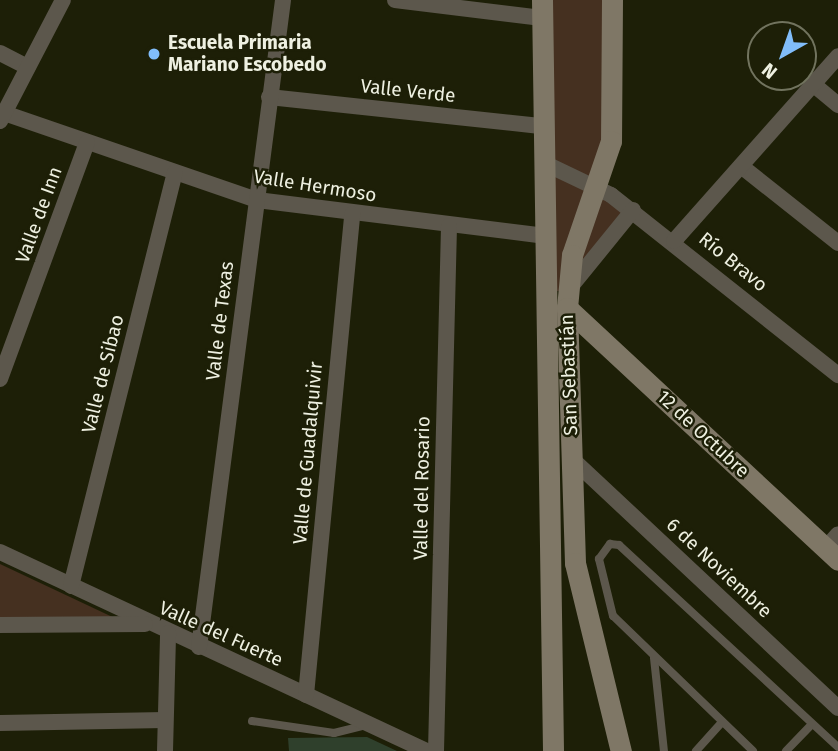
<!DOCTYPE html>
<html>
<head>
<meta charset="utf-8">
<style>
	body { margin:0 }
	#map { position:relative; width:838px; height:751px; overflow:hidden; background:#1d1f07; font-family:"Fira Sans",sans-serif }
	div>[style] { position:absolute }
	.green>* { inset:0; background:#453020 }
	.building>* { inset:0; background:#2f402c }
	.lane>* { height:8px; margin:-4px; padding:0 4px; transform-origin:4px; border-radius:4px; background:#5c574c }
	.street>* { height:16px; margin:-8px; padding:0 8px; transform-origin:8px; border-radius:8px; background:#5c574c }
	.secondary>* { height:21px; margin:-10.5px; padding:0 10.5px; transform-origin:10.5px; border-radius:10.5px; background:#7f7766 }
	.dots>* { width:19px; height:19px; translate:-50% -50%; box-sizing:border-box; border:4px solid #1d1f07; border-radius:50% }
	span { translate:-50% -50%; white-space:nowrap; text-align:center; line-height:1.15; -webkit-text-stroke:5px #1d1f07; paint-order:stroke }
	.poi-label { font-size:19px; color:#eef0e1; font-weight:700 }
	.left { translate:0 -50%; text-align:left }
	.street-label { font-size:19px; color:#eef0e1 }
	.north { position:absolute; left:747px; top:21px; width:70px; height:70px; box-sizing:border-box; background:#1d1f07; border:2px solid #71735e; border-radius:50%; rotate:220deg; font-size:19px; font-weight:700; line-height:28px; text-align:center; color:#eef0e1 }
	.north::after { content:''; display:block; margin:auto; width:24px; height:32px; background:#81bdfa; clip-path:polygon(50% 0,100% 100%,50% 72%,0 100%) }
</style>
</head>
<body>
<div id="map">
	<div class="green">
		<div style="clip-path:polygon(542px 0,612px 0,598px 186px,633px 210px,567px 292px,548px 290px)"></div>
		<div style="clip-path:polygon(0 564px,121px 621px,0 621px)"></div>
	</div>
	<div class="building">
		<div style="clip-path:polygon(367px 737px,397px 751px,289px 751px,288px 738px)"></div>
	</div>
	<div class="lane">
		<div style="left:654px;top:658px;width:94px;rotate:83.9deg"></div>
		<div style="left:252px;top:721px;width:83px;rotate:8.3deg"></div>
		<div style="left:334px;top:733px;width:36px;rotate:-14deg"></div>
		<div style="left:696px;top:751px;width:39px;rotate:-48deg"></div>
		<div style="left:753px;top:751px;width:194px;rotate:-136deg"></div>
		<div style="left:613px;top:616px;width:59px;rotate:-103.8deg"></div>
		<div style="left:599px;top:559px;width:19px;rotate:-54deg"></div>
		<div style="left:610px;top:544px;width:9px;rotate:6deg"></div>
		<div style="left:619px;top:545px;width:298px;rotate:42.7deg"></div>
		<div style="left:786px;top:751px;width:37px;rotate:-46deg"></div>
	</div>
	<div class="street">
		<div style="left:395px;top:0;width:148px;rotate:7deg"></div>
		<div style="left:0;top:53px;width:31px;rotate:27deg"></div>
		<div style="left:813px;top:84px;width:33px;rotate:40deg"></div>
		<div style="left:269px;top:97px;width:275px;rotate:6.1deg"></div>
		<div style="left:4px;top:113px;width:268px;rotate:19deg"></div>
		<div style="left:257px;top:200px;width:293px;rotate:7.1deg"></div>
		<div style="left:0;top:121px;width:136px;rotate:-62.5deg"></div>
		<div style="left:544px;top:163px;width:74px;rotate:25.5deg"></div>
		<div style="left:611px;top:195px;width:290px;rotate:38.4deg"></div>
		<div style="left:741px;top:166px;width:124px;rotate:38.4deg"></div>
		<div style="left:674px;top:241px;width:247px;rotate:-48.4deg"></div>
		<div style="left:568px;top:290px;width:103px;rotate:-50.9deg"></div>
		<div style="left:0;top:379px;width:252px;rotate:-69.8deg"></div>
		<div style="left:571px;top:458px;width:366px;rotate:43.1deg"></div>
		<div style="left:826px;top:548px;width:18px;rotate:-49deg"></div>
		<div style="left:0;top:552px;width:470px;rotate:25deg"></div>
		<div style="left:71px;top:586px;width:426px;rotate:-75.9deg"></div>
		<div style="left:0;top:625px;width:145px;rotate:-0.4deg"></div>
		<div style="left:199px;top:647px;width:652px;rotate:-82.6deg"></div>
		<div style="left:306px;top:695px;width:483px;rotate:-84.5deg"></div>
		<div style="left:0;top:723px;width:165px;rotate:-1deg"></div>
		<div style="left:165px;top:751px;width:118px;rotate:-88.5deg"></div>
		<div style="left:436px;top:751px;width:525px;rotate:-88.58deg"></div>
	</div>
	<div class="secondary">
		<div style="left:542px;top:0;width:751px;rotate:89.16deg"></div>
		<div style="left:612px;top:0;width:141px;rotate:90.4deg"></div>
		<div style="left:611px;top:141px;width:120px;rotate:108.9deg"></div>
		<div style="left:572px;top:255px;width:53px;rotate:95.4deg"></div>
		<div style="left:567px;top:308px;width:255px;rotate:88.2deg"></div>
		<div style="left:575px;top:563px;width:194px;rotate:76.3deg"></div>
		<div style="left:567px;top:308px;width:370px;rotate:42.9deg"></div>
	</div>
	<div class="dots">
		<div style="left:154px;top:54px;background:#81bdfa"></div>
	</div>
	<div class="poi-label">
		<span class="left" style="left:168px;top:54px">Escuela Primaria<br>Mariano Escobedo</span>
	</div>
	<div class="street-label">
		<span style="left:408px;top:91px;rotate:6deg">Valle Verde</span>
		<span style="left:315px;top:186px;rotate:9deg">Valle Hermoso</span>
		<span style="left:39px;top:215px;rotate:-70deg">Valle de Inn</span>
		<span style="left:733px;top:262px;rotate:39deg">Río Bravo</span>
		<span style="left:220px;top:321px;rotate:-83deg">Valle de Texas</span>
		<span style="left:103px;top:374px;rotate:-76deg">Valle de Sibao</span>
		<span style="left:569px;top:375px;rotate:-92deg">San Sebastián</span>
		<span style="left:703px;top:434px;rotate:43deg">12 de Octubre</span>
		<span style="left:308px;top:453px;rotate:-85deg">Valle de Guadalquivir</span>
		<span style="left:422px;top:488px;rotate:-89deg">Valle del Rosario</span>
		<span style="left:719px;top:568px;rotate:43deg">6 de Noviembre</span>
		<span style="left:221px;top:634px;rotate:24deg">Valle del Fuerte</span>
	</div>
	<div class="north">N</div>
</div>
</body>
</html>
